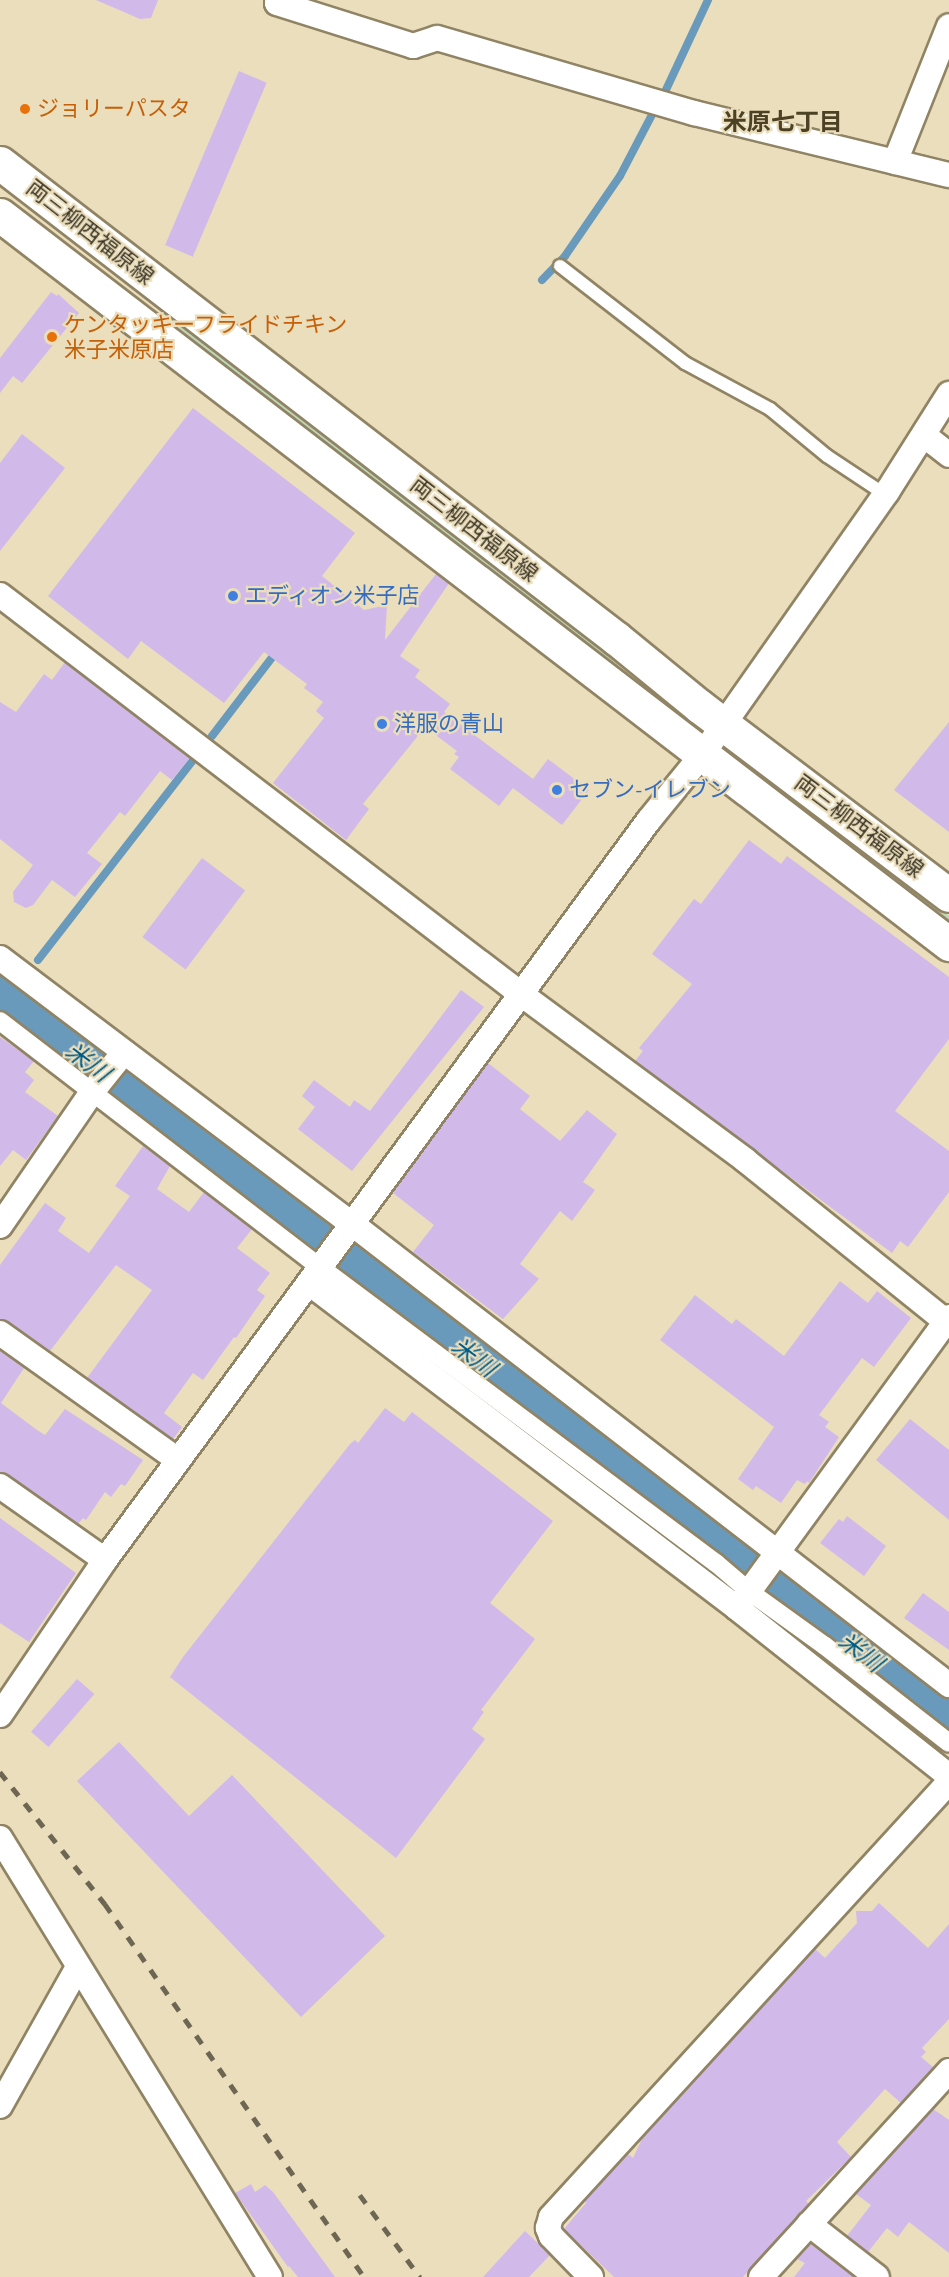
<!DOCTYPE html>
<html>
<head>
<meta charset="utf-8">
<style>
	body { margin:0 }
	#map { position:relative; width:949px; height:2277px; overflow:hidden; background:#ebdebc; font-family:"Zilla Slab","Noto Sans JP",serif }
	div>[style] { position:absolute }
	.green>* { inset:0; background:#bed7b8 }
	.stream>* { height:8px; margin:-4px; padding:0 4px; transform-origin:4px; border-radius:4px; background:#699abb }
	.river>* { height:44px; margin:-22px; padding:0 22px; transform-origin:22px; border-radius:22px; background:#699abb }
	.building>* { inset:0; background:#d1b9ea; transform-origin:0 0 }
	.roads { filter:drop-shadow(2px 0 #908465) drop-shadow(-2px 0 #908465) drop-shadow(0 2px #908465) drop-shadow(0 -2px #908465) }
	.service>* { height:12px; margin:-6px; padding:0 6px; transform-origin:6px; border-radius:6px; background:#fff }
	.pedestrian>* { height:18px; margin:-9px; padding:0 9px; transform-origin:9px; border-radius:9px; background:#fff }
	.minor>* { height:24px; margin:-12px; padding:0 12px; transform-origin:12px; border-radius:12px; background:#fff }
	.secondary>* { height:33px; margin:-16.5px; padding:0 16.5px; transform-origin:16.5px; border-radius:16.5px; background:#fff }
	.rail>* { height:4.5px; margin-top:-2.25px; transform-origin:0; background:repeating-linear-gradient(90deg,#6d6652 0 10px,transparent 0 20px) }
	.dots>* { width:16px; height:16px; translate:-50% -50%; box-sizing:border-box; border:3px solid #ebdebc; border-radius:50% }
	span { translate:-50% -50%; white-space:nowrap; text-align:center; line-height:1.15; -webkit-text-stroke:4.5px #ebdebc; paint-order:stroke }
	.food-label { font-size:22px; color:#c56008 }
	.left { translate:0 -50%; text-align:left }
	.street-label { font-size:22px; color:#393426 }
	.shop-label { font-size:22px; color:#366cbe }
	.neighbourhood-label { font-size:24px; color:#4c4124; font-weight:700 }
	.water-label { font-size:24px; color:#005d88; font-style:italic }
</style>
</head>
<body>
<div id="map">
	<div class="green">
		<div style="clip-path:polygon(0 182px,64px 232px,278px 401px,604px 650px,614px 662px,674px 710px,203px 349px,135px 288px,0 185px)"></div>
		<div style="clip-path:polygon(746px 761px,949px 916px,949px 922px,800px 807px)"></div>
	</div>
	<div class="stream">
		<div style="left:664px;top:94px;width:104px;rotate:-64.9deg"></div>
		<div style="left:542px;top:280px;width:33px;rotate:-46deg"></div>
		<div style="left:565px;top:256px;width:97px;rotate:-55.5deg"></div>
		<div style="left:620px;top:176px;width:76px;rotate:-62.4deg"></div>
		<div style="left:212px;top:736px;width:107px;rotate:-52.6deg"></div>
		<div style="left:38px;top:960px;width:253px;rotate:-52.2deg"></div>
	</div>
	<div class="river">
		<div style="left:0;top:995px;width:260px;rotate:38deg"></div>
		<div style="left:205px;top:1155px;width:934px;rotate:37.16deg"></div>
	</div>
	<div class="building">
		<div style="clip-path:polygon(96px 0,158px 0,151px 18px,140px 19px)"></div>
		<div style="left:239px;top:71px;width:30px;height:189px;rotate:23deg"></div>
		<div style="clip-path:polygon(51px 292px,57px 296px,58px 294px,79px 313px,22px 383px,13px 376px,0 393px,0 358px)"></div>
		<div style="clip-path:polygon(193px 408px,355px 533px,322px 576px,364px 610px,387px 605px,385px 640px,436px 574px,449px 583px,400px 656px,420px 670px,415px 677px,450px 704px,444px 712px,533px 779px,548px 759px,589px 790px,562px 825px,513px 788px,499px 806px,450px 769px,459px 757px,454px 754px,457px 751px,425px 727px,363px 804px,369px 809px,346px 840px,273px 783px,324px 718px,316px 711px,323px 702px,304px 688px,307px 684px,264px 652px,224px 703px,141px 641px,128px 659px,48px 596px)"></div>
		<div style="clip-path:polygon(22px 434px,65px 468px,0 551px,0 463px)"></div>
		<div style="clip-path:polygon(65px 662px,190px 758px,172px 780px,160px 771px,125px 816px,120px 812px,87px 853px,102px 864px,75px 897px,52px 880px,33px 905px,26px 908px,14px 902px,13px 892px,33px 865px,0 839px,0 702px,16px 712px,44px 674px,52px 680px)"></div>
		<div style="clip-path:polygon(949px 722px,949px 832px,894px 790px)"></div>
		<div style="clip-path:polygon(749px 840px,781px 864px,787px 856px,949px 977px,949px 1039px,895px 1111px,949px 1151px,949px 1192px,908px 1247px,900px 1241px,892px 1253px,635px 1061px,643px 1051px,639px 1048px,692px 984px,652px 954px,694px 899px,701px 904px)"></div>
		<div style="left:202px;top:858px;width:54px;height:99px;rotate:37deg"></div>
		<div style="clip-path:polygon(461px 990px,484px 1007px,352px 1171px,298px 1129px,315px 1107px,302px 1096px,314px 1080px,350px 1107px,354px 1100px,370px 1111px)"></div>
		<div style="clip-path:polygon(0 1037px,34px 1061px,25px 1072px,34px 1080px,25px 1092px,58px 1116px,26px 1160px,13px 1150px,0 1166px)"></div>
		<div style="clip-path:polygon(488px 1063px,530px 1096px,520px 1109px,560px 1141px,587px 1110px,617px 1134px,583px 1182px,595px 1190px,572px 1221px,560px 1211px,520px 1264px,539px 1279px,503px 1319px,413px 1252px,434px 1225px,393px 1193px)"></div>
		<div style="clip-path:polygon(143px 1146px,170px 1166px,157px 1189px,189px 1212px,204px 1192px,252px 1229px,237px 1248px,270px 1273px,257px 1290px,265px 1296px,236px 1338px,234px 1337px,203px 1380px,193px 1373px,164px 1413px,182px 1427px,173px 1439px,87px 1378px,152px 1290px,116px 1265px,50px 1351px,8px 1321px,0 1319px,0 1265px,45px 1203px,66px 1218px,58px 1231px,89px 1253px,130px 1196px,115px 1186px)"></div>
		<div style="clip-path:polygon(840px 1281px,868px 1303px,877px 1291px,911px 1318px,874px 1367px,862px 1358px,819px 1415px,829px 1422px,825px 1427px,839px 1437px,809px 1483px,807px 1481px,805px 1484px,797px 1480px,781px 1503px,756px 1486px,753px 1490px,738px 1479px,774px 1427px,660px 1340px,695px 1295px,732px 1324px,736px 1319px,784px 1356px)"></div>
		<div style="clip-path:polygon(0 1351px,24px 1368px,1px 1403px,37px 1430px,45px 1435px,65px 1409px,143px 1460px,125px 1486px,121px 1484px,111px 1497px,105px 1492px,86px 1520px,83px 1518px,78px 1524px,8px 1474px,0 1472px)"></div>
		<div style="clip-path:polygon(385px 1408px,404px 1422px,412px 1412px,553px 1521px,490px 1603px,535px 1639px,481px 1710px,484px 1712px,472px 1729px,485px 1739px,396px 1858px,170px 1677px,183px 1657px,350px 1444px,355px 1440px,358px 1443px)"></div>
		<div style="clip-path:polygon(910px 1419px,949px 1450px,949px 1520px,876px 1460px)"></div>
		<div style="clip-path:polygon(847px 1516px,886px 1546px,864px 1576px,820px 1543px,839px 1519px,843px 1522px)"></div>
		<div style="clip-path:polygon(0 1518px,76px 1573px,29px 1642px,0 1623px)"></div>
		<div style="clip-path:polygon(923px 1593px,949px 1612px,949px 1650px,904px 1618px)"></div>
		<div style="left:77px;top:1679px;width:23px;height:70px;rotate:41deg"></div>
		<div style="clip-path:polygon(119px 1742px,189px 1816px,232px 1775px,385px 1936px,301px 2017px,77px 1781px)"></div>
		<div style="clip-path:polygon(879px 1903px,928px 1948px,949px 1924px,949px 2019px,922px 2048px,926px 2052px,921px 2057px,933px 2067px,901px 2103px,885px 2089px,837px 2142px,851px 2157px,806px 2201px,809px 2204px,743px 2277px,614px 2277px,564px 2229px,586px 2203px,585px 2201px,628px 2154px,633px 2158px,642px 2139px,815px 1949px,825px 1958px,857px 1923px,856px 1911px,872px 1911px)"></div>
		<div style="clip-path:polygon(933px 2109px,949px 2120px,949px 2253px,909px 2222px,898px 2237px,887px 2228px,868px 2252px,847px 2236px,871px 2205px,856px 2194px)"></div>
		<div style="clip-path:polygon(251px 2184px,255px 2192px,265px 2185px,273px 2192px,335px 2277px,298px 2277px,289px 2266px,288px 2267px,235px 2193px)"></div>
		<div style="clip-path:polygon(525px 2231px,550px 2255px,529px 2277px,483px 2277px)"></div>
		<div style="clip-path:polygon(811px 2244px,854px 2277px,794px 2277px,805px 2263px,797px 2259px)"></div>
	</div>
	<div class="roads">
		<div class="service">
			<div style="left:560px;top:266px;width:158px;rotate:37.8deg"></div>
			<div style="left:685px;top:363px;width:97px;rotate:28.4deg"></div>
			<div style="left:770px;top:409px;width:74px;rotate:39.5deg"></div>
			<div style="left:827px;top:456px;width:71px;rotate:33.5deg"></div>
		</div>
		<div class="pedestrian">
			<div style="left:0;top:1021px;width:404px;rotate:37.6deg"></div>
			<div style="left:320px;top:1267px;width:494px;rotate:36.8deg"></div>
			<div style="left:716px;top:1563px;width:45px;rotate:40.5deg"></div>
			<div style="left:750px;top:1592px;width:92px;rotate:35.8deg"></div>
			<div style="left:825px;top:1646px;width:157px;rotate:38deg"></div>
		</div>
		<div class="minor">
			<div style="left:278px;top:0;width:3px;rotate:108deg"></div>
			<div style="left:277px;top:3px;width:143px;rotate:17.5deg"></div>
			<div style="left:413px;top:46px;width:25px;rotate:-18deg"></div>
			<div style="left:437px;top:38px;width:268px;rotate:16.3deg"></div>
			<div style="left:694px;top:113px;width:262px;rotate:13.7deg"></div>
			<div style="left:895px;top:162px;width:146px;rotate:-68.3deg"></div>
			<div style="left:925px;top:436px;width:31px;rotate:38deg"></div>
			<div style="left:0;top:595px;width:656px;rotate:37.45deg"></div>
			<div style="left:521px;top:994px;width:279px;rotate:36.5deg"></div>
			<div style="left:745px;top:1160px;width:262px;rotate:38.8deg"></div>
			<div style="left:0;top:958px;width:440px;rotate:37.1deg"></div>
			<div style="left:351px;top:1223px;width:756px;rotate:37.69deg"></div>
			<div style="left:0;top:1226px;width:163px;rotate:-55.5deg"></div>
			<div style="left:92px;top:1092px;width:51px;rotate:-51.3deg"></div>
			<div style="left:309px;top:1283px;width:537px;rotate:37.21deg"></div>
			<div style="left:737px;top:1608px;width:270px;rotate:38.4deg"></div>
			<div style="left:0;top:1333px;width:219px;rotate:35.5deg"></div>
			<div style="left:0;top:1486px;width:128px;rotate:35.2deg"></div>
			<div style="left:737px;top:1608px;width:360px;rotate:-53.9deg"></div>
			<div style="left:0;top:1715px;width:187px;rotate:-55.9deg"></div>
			<div style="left:105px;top:1560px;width:918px;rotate:-53.68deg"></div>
			<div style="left:649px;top:820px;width:84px;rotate:-50.8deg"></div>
			<div style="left:702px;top:755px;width:322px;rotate:-54.9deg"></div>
			<div style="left:887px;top:492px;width:116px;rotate:-57.7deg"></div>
			<div style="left:0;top:1838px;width:515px;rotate:58.41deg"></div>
			<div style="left:0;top:2106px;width:159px;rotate:-60.7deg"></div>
			<div style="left:809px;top:2224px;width:86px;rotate:37.9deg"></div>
			<div style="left:591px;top:2277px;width:57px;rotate:-134.3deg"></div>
			<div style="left:551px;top:2236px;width:9px;rotate:-111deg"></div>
			<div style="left:548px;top:2228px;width:11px;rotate:-75deg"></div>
			<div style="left:551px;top:2217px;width:590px;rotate:-47.54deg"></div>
			<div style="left:761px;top:2277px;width:279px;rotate:-47.6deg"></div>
		</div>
		<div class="secondary">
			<div style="left:0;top:163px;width:779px;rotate:37.65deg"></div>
			<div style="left:617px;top:639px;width:106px;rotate:39.3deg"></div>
			<div style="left:699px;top:706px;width:313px;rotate:37.1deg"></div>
			<div style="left:0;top:215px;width:1197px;rotate:37.53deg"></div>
		</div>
	</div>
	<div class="rail">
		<div style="left:0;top:1772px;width:169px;rotate:51.5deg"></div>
		<div style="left:105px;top:1904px;width:454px;rotate:55.2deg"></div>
		<div style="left:360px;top:2195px;width:102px;rotate:53.8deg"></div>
	</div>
	<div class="dots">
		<div style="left:25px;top:109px;background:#e8710a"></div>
		<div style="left:52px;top:337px;background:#e8710a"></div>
		<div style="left:233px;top:596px;background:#3f7fe0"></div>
		<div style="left:382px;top:724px;background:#3f7fe0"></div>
		<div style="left:557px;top:790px;background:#3f7fe0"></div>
	</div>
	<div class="food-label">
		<span class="left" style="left:37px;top:109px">ジョリーパスタ</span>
		<span class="left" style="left:64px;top:337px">ケンタッキーフライドチキン<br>米子米原店</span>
	</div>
	<div class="street-label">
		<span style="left:90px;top:232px;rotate:38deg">両三柳西福原線</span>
		<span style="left:474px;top:529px;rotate:38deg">両三柳西福原線</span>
		<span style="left:859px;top:826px;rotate:37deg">両三柳西福原線</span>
	</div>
	<div class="shop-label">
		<span class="left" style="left:245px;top:596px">エディオン米子店</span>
		<span class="left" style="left:394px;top:724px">洋服の青山</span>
		<span class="left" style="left:569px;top:790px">セブン-イレブン</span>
	</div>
	<div class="neighbourhood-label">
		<span style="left:783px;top:122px">米原七丁目</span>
	</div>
	<div class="water-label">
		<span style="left:88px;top:1062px;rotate:37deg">米川</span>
		<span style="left:474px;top:1357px;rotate:37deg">米川</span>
		<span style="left:861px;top:1652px;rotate:37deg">米川</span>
	</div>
</div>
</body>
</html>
